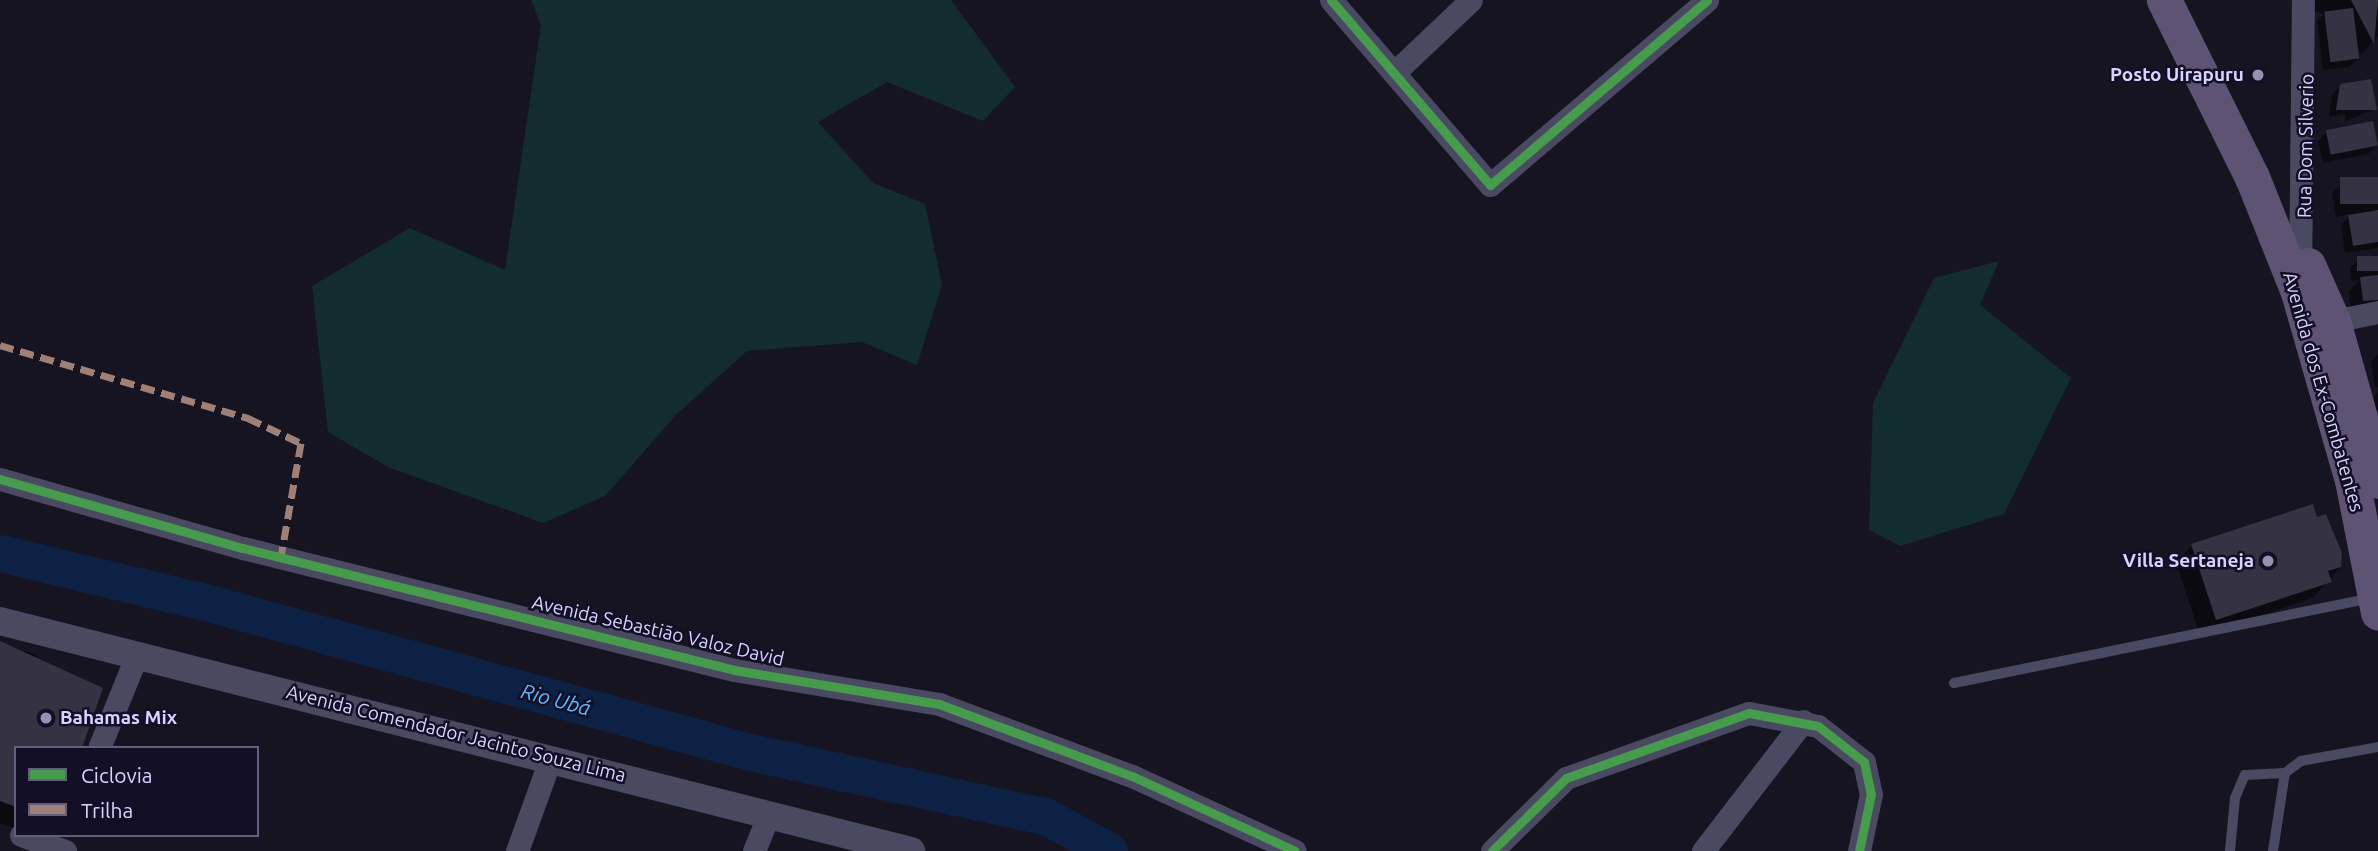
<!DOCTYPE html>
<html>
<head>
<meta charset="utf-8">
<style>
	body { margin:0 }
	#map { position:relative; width:2378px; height:851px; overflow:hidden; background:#161421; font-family:Ubuntu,sans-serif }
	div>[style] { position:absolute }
	.green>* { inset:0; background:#132c2d }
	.shadow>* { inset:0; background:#0007 }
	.river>* { height:37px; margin:-18.5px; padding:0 18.5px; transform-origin:18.5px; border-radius:18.5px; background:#0d2144 }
	.building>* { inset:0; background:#343243; transform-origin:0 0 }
	.service>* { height:10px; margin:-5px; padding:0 5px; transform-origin:5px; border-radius:5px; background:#4a4962 }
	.minor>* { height:23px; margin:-11.5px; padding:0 11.5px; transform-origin:11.5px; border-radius:11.5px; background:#4a4962 }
	.tertiary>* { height:28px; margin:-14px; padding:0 14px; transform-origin:14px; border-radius:14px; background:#4a4962 }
	.primary>* { height:35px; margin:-17.5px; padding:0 17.5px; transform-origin:17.5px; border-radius:17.5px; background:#5e5373 }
	.quiet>* { height:7px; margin-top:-3.5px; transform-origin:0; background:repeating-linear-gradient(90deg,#9e8076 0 14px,transparent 0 21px) }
	.cycleway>* { height:9px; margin:-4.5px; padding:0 4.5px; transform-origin:4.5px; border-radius:4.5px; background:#469c4c }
	.dots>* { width:19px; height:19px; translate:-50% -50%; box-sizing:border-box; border:4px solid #130f26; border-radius:50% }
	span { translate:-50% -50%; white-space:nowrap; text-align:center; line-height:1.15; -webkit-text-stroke:5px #130f26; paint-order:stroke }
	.poi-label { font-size:19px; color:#d9d4ff; font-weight:700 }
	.right { translate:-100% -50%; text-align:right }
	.left { translate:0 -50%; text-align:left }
	.street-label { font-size:19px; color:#d9d4ff }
	.water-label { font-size:21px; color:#62b6ff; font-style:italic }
	.legend { position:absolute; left:14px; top:746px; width:245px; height:91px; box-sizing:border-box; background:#130f26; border:2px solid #625e7d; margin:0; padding:9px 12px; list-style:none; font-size:21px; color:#d9d4ff }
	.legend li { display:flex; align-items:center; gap:14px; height:35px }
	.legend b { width:35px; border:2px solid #625e7d }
</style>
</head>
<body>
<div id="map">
	<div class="green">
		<div style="clip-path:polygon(531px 0,951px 0,1015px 87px,983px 121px,887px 82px,818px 122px,873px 183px,925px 204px,942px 285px,917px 365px,862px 342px,747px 351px,676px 415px,605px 496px,543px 523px,388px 467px,328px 432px,312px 286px,410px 228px,505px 270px,541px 25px)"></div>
		<div style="clip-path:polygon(1999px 261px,1980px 305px,2071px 378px,2004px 514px,1900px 546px,1869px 530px,1873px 403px,1934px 278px)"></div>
	</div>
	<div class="shadow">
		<div style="clip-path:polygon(2309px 0,2378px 0,2378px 36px,2361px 55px,2356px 46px,2358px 59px,2349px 67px,2323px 70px,2317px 21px,2324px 14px,2306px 9px)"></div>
		<div style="clip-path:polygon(2341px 86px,2375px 109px,2346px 121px,2345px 114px,2329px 117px,2332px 94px)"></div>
		<div style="clip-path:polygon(2327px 132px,2377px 145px,2368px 154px,2323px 163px,2318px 141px)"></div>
		<div style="clip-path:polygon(2378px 179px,2378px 248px,2345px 253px,2341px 225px,2351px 214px,2336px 217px,2332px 193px,2341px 185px)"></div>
		<div style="clip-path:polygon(2378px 258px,2378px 310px,2351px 313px,2349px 291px,2360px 280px,2351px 281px,2350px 268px,2358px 260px)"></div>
		<div style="clip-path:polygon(2378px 355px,2378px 387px,2375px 388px,2371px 362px)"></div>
		<div style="clip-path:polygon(2378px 392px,2378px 417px,2376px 418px,2374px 397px)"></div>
		<div style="clip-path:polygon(2192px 546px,2340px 567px,2313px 598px,2200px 636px,2176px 562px)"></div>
		<div style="clip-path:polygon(0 643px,37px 655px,16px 748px,16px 829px,0 823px)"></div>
	</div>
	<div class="river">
		<div style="left:0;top:553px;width:222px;rotate:13.5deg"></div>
		<div style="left:216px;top:605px;width:554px;rotate:15.39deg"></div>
		<div style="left:750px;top:752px;width:304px;rotate:12.3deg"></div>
		<div style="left:1047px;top:817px;width:71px;rotate:28.7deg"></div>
	</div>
	<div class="building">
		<div style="clip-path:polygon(2351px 0,2378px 0,2374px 44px)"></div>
		<div style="left:2353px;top:8px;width:51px;height:29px;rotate:83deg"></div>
		<div style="clip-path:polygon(2371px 79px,2377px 110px,2336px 110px,2340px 84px)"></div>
		<div style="left:2373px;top:121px;width:25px;height:48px;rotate:79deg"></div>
		<div style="left:2378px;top:177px;width:27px;height:38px;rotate:90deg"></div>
		<div style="clip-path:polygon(2378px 210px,2378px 242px,2353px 246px,2348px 215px)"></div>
		<div style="left:2378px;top:256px;width:15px;height:21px;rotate:90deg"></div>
		<div style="clip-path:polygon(2378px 275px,2378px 300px,2363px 301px,2360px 277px)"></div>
		<div style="clip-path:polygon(2313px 504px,2317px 517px,2326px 514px,2342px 553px,2341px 567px,2328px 571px,2332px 582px,2216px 620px,2191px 544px)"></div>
		<div style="clip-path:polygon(0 641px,103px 688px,82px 748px,16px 748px,16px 807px,0 801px)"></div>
	</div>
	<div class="service">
		<div style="left:1954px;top:683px;width:427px;rotate:-11.5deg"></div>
		<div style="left:2230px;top:851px;width:53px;rotate:-84.6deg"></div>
		<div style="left:2235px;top:798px;width:25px;rotate:-67deg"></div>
		<div style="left:2245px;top:775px;width:40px;rotate:-2.9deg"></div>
		<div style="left:2273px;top:851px;width:79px;rotate:-81.3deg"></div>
		<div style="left:2285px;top:773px;width:20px;rotate:-37deg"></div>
		<div style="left:2301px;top:761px;width:78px;rotate:-10.3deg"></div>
	</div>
	<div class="minor">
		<div style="left:1331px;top:0;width:244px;rotate:49.3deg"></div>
		<div style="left:1490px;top:185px;width:285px;rotate:-40.4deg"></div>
		<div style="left:1394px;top:73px;width:106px;rotate:-43.5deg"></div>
		<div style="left:2300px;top:280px;width:280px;rotate:-89.4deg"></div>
		<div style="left:2333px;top:321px;width:46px;rotate:-11.3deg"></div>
		<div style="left:0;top:479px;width:253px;rotate:15.9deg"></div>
		<div style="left:243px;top:548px;width:506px;rotate:13.95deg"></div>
		<div style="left:734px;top:670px;width:208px;rotate:9.4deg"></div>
		<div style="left:939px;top:704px;width:206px;rotate:20.5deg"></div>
		<div style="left:1132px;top:776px;width:179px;rotate:24.7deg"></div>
		<div style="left:99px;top:748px;width:100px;rotate:-67.8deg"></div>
		<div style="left:21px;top:835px;width:47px;rotate:20deg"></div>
		<div style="left:517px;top:851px;width:100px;rotate:-70.1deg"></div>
		<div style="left:754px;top:851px;width:40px;rotate:-68deg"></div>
		<div style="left:1492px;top:851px;width:104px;rotate:-44.6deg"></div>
		<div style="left:1566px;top:778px;width:194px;rotate:-19.6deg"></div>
		<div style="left:1749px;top:713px;width:70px;rotate:10.7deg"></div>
		<div style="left:1818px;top:726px;width:58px;rotate:38deg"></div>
		<div style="left:1864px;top:762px;width:33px;rotate:78deg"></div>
		<div style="left:1871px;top:794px;width:58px;rotate:101.9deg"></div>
		<div style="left:1703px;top:851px;width:164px;rotate:-52.4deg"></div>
	</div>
	<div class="tertiary">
		<div style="left:0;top:621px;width:940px;rotate:14.17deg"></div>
	</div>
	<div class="primary">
		<div style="left:2164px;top:0;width:198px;rotate:63.6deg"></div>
		<div style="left:2252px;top:177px;width:124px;rotate:68.2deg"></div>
		<div style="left:2298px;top:292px;width:196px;rotate:74deg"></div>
		<div style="left:2352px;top:480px;width:135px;rotate:78.9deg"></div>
		<div style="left:2308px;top:265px;width:61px;rotate:65.9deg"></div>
		<div style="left:2333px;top:321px;width:166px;rotate:74.3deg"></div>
	</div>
	<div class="quiet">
		<div style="left:0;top:345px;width:259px;rotate:16.4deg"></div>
		<div style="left:248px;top:418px;width:59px;rotate:25.3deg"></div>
		<div style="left:301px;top:443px;width:116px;rotate:100deg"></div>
	</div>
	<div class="cycleway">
		<div style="left:1331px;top:0;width:244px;rotate:49.3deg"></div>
		<div style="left:1490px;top:185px;width:285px;rotate:-40.4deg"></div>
		<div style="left:0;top:479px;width:253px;rotate:15.9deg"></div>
		<div style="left:243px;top:548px;width:506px;rotate:13.95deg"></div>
		<div style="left:734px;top:670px;width:208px;rotate:9.4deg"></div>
		<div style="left:939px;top:704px;width:206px;rotate:20.5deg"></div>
		<div style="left:1132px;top:776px;width:179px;rotate:24.7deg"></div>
		<div style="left:1492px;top:851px;width:104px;rotate:-44.6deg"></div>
		<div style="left:1566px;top:778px;width:194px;rotate:-19.6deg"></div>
		<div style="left:1749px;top:713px;width:70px;rotate:10.7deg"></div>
		<div style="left:1818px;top:726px;width:58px;rotate:38deg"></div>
		<div style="left:1864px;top:762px;width:33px;rotate:78deg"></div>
		<div style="left:1871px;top:794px;width:58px;rotate:101.9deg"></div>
	</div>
	<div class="dots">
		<div style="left:2258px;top:75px;background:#9591b1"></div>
		<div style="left:2268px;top:561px;background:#9591b1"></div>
		<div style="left:46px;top:718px;background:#9591b1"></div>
	</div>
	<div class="poi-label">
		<span class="right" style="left:2244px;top:75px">Posto Uirapuru</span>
		<span class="right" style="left:2254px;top:561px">Villa Sertaneja</span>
		<span class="left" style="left:60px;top:718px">Bahamas Mix</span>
	</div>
	<div class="street-label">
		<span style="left:2306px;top:146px;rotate:-89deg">Rua Dom Silverio</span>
		<span style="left:2323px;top:392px;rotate:74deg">Avenida dos Ex-Combatentes</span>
		<span style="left:658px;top:631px;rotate:13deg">Avenida Sebastião Valoz David</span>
		<span style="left:456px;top:734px;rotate:14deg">Avenida Comendador Jacinto Souza Lima</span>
	</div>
	<div class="water-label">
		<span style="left:556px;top:699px;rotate:15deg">Rio Ubá</span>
	</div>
	<ul class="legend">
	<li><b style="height:9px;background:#469c4c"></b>Ciclovia</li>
	<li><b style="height:9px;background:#9e8076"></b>Trilha</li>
	</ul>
</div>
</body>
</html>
